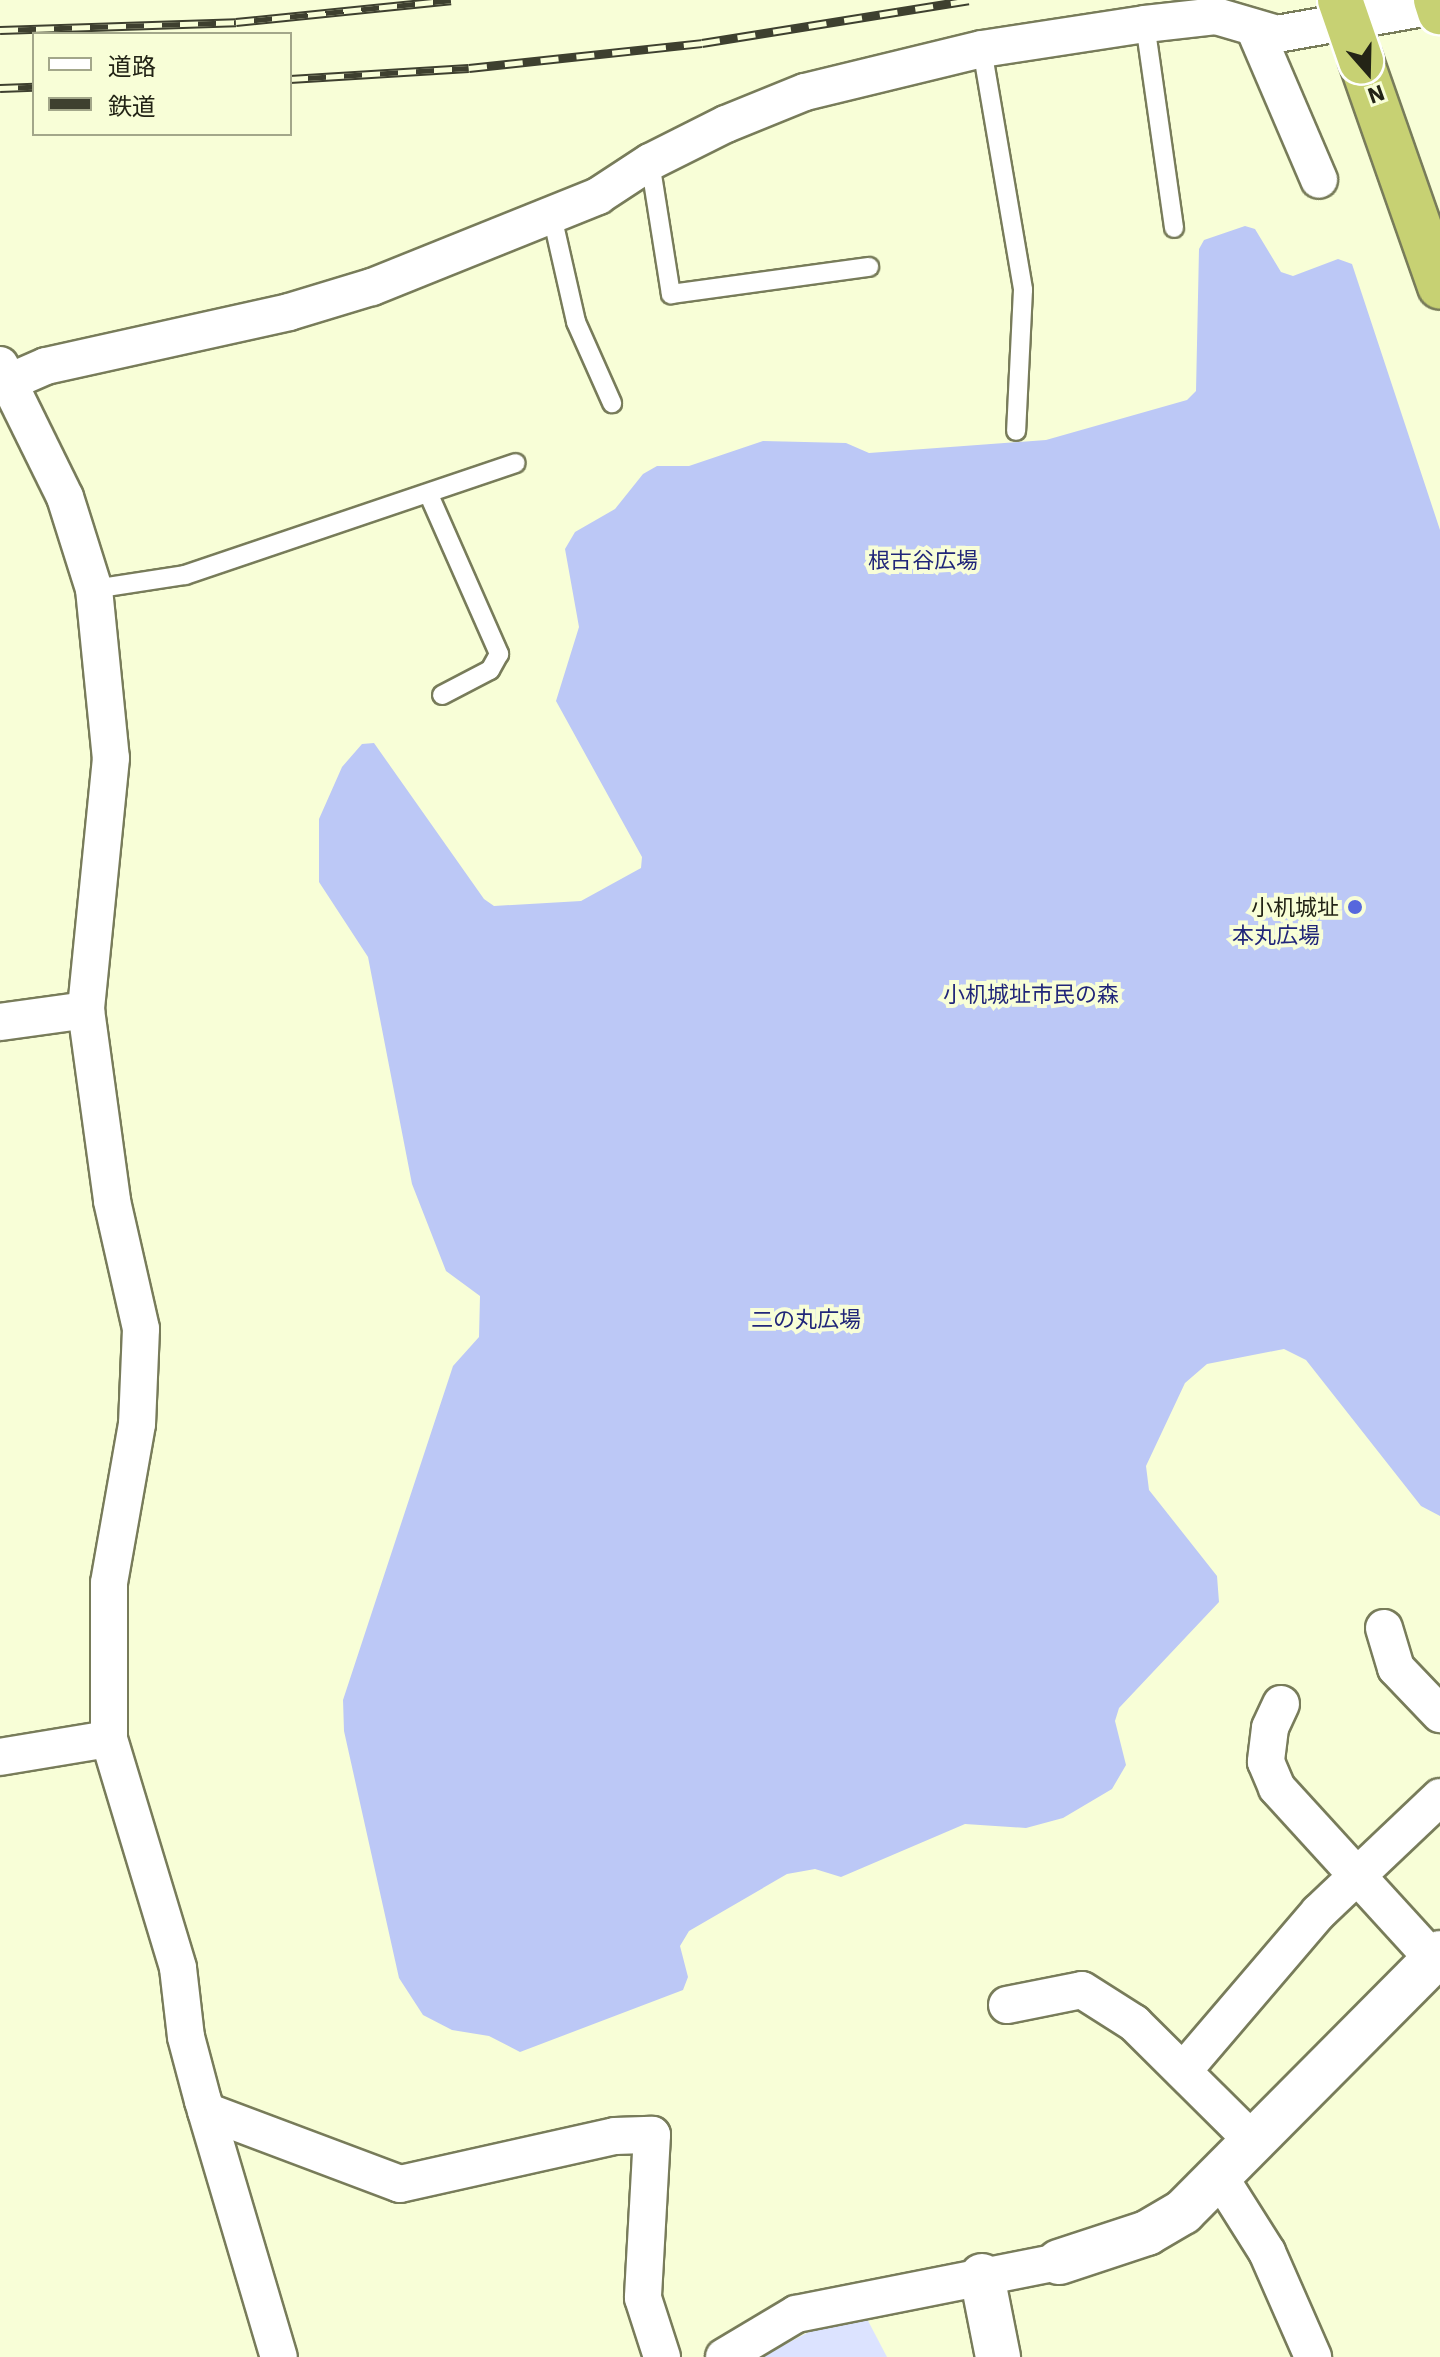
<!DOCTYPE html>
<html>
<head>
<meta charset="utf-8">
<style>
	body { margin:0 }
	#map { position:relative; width:1440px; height:2357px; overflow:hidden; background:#f8fed7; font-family:"IBM Plex Sans","Noto Sans JP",sans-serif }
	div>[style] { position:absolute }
	.green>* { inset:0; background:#dce3ff }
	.forest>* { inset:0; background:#bcc8f6 }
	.roads { filter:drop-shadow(2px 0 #787c5a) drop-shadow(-2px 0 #787c5a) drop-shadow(0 2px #787c5a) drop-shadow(0 -2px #787c5a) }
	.service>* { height:18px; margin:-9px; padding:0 9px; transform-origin:9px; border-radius:9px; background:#fff }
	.minor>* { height:36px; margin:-18px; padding:0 18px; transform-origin:18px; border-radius:18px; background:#fff }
	.tertiary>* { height:44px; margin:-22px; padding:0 22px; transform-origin:22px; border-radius:22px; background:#fff }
	.motorway>* { height:44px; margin:-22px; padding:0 22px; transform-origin:22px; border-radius:22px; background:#c7d173 }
	.rail>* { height:9px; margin-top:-4.5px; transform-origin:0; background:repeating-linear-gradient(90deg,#f8fed7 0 18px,#3e402f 0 36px); box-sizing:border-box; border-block:2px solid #3e402f }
	.bridges { filter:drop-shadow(2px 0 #fff) drop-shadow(-2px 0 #fff) drop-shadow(0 2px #fff) drop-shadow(0 -2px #fff) }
	.motorway-bridge>* { height:44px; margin:-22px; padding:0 22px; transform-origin:22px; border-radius:22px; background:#c7d173 }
	.dots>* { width:22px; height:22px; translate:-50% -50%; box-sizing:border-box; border:4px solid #f8fed7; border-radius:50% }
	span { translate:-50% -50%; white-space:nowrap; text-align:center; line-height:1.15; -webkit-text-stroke:8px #f8fed7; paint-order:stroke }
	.park-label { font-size:22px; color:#212679 }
	.poi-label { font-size:22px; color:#232416 }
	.right { translate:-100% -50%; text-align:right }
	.legend { position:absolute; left:32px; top:32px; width:260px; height:104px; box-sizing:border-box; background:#f8fed7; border:2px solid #a3a78a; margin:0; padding:10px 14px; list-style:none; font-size:24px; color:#232416 }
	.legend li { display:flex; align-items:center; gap:16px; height:40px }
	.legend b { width:40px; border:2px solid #a3a78a }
	.north { position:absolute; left:1328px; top:32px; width:80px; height:80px; -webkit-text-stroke:6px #f8fed7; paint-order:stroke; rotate:160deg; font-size:22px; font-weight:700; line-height:32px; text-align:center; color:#232416 }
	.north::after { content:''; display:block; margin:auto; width:28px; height:36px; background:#232416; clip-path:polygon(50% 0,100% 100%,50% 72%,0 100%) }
</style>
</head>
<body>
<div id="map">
	<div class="green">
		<div style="clip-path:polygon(865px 2315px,887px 2357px,761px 2357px,826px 2323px)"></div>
	</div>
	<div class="forest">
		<div style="clip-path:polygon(1245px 226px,1255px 229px,1281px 272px,1293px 276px,1338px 259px,1352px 264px,1440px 530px,1440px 1516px,1421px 1506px,1306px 1360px,1284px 1349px,1207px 1364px,1185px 1383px,1146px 1466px,1149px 1490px,1217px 1576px,1219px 1602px,1119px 1708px,1115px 1721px,1126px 1765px,1112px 1789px,1063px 1818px,1026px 1828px,965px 1824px,841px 1877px,815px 1869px,787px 1874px,689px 1931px,680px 1946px,688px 1977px,683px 1990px,520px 2052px,489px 2036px,452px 2030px,423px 2015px,399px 1978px,344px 1731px,343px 1700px,453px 1366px,479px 1337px,480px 1296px,446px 1271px,412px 1184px,368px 957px,319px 882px,319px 819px,342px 767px,362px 744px,374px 743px,484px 899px,494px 906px,581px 901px,641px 868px,642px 857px,556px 701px,579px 627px,565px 549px,575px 532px,615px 509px,643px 474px,657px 466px,689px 466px,763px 441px,846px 443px,869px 453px,1046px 440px,1187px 400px,1196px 391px,1199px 249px,1204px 240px)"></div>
	</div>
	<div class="roads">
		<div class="service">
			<div style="left:1145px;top:24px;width:206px;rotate:81.9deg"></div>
			<div style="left:982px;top:49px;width:244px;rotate:80.3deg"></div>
			<div style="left:1023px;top:290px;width:141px;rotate:92.8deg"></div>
			<div style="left:650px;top:162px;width:134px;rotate:81deg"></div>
			<div style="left:671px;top:294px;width:200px;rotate:-7.8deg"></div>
			<div style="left:552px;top:216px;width:109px;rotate:77.2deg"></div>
			<div style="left:576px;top:322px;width:89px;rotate:66deg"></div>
			<div style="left:429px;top:495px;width:174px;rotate:66.2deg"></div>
			<div style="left:499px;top:654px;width:18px;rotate:119deg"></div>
			<div style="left:490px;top:670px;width:54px;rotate:152.5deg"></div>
			<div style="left:94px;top:589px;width:92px;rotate:-8.7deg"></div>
			<div style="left:185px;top:575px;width:349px;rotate:-18.7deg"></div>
		</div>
		<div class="minor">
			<div style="left:1254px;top:28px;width:165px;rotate:66.8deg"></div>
			<div style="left:0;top:365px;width:147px;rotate:63.8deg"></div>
			<div style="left:65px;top:497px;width:96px;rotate:72.5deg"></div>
			<div style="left:94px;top:589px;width:170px;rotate:84.3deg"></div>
			<div style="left:111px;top:758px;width:253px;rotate:95.7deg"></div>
			<div style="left:86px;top:1010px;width:193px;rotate:82.2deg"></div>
			<div style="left:112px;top:1201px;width:131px;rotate:77.2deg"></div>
			<div style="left:141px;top:1329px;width:95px;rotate:92.4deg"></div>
			<div style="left:137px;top:1424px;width:161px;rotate:100deg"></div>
			<div style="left:109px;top:1583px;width:156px;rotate:90deg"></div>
			<div style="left:109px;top:1739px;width:239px;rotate:73.2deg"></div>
			<div style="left:178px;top:1968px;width:69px;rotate:83.4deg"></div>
			<div style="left:186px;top:2037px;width:66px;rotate:75.1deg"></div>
			<div style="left:203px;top:2101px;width:267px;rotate:73.5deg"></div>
			<div style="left:0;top:386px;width:50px;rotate:-23.5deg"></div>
			<div style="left:46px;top:366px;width:249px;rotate:-12.5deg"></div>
			<div style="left:289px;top:312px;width:87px;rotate:-16.8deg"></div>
			<div style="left:372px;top:287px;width:244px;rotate:-21.9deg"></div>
			<div style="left:598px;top:196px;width:62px;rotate:-33.2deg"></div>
			<div style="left:650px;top:162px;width:85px;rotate:-26.6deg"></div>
			<div style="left:726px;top:124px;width:85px;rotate:-22.1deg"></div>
			<div style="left:805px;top:92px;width:182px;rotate:-13.7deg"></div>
			<div style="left:982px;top:49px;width:165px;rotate:-8.7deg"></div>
			<div style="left:1145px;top:24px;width:71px;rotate:-6.4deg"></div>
			<div style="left:1216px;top:16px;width:64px;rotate:16.4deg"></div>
			<div style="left:1277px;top:34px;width:166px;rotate:-10.1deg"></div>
			<div style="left:0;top:1022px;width:87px;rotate:-7.9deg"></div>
			<div style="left:1384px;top:1628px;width:42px;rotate:73.3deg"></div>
			<div style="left:1396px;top:1668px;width:64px;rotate:46.3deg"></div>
			<div style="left:1281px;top:1704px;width:26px;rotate:115deg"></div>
			<div style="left:1270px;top:1728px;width:34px;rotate:97deg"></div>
			<div style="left:1266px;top:1762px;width:28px;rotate:67deg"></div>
			<div style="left:1277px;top:1788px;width:233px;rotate:47.6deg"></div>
			<div style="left:0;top:1757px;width:110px;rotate:-9.4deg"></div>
			<div style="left:1007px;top:2005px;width:76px;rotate:-11.3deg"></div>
			<div style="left:1082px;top:1990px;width:62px;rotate:32.4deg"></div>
			<div style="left:1134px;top:2023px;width:169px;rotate:44.8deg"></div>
			<div style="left:1183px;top:2071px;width:209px;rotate:-49.5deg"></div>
			<div style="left:1319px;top:1912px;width:167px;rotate:-43.5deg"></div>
			<div style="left:206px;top:2111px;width:207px;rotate:20.6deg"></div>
			<div style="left:400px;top:2184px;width:220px;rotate:-12.6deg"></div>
			<div style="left:615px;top:2136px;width:37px;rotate:-2deg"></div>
			<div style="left:652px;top:2135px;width:163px;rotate:93.2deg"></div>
			<div style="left:643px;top:2298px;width:62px;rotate:72.1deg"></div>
			<div style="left:1219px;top:2176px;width:90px;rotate:57.7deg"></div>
			<div style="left:1267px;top:2252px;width:115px;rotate:66.3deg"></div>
			<div style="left:724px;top:2357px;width:84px;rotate:-30.8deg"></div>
			<div style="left:796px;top:2314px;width:268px;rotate:-11.2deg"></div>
		</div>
		<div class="tertiary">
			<div style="left:1059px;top:2262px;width:93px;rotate:-18.2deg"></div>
			<div style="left:1147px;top:2233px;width:42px;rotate:-30.3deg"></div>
			<div style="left:1183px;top:2212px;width:365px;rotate:-45.2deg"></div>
			<div style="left:982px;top:2276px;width:83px;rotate:78.8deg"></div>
		</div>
		<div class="motorway">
			<div style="left:1361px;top:61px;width:239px;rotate:70.7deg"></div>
		</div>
	</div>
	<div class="rail">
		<div style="left:0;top:30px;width:236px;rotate:-1.9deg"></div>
		<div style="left:236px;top:22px;width:216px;rotate:-5.8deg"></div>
		<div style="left:290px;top:79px;width:179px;rotate:-3.5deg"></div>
		<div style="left:469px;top:68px;width:234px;rotate:-6.1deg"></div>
		<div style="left:702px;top:43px;width:270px;rotate:-9.1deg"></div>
		<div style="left:0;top:88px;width:34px;rotate:-2deg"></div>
	</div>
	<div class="bridges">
		<div class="motorway-bridge">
			<div style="left:1340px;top:0;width:65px;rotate:71deg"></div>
			<div style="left:1436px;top:0;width:13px;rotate:72deg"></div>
		</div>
	</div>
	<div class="dots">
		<div style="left:1355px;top:907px;background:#5667dd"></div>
	</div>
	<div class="park-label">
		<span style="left:923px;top:560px">根古谷広場</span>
		<span style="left:1276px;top:935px">本丸広場</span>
		<span style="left:1031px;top:994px">小机城址市民の森</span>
		<span style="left:806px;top:1319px">二の丸広場</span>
	</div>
	<div class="poi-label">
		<span class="right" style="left:1339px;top:907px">小机城址</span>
	</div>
	<ul class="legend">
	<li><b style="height:10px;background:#fff"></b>道路</li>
	<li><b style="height:10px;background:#3e402f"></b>鉄道</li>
	</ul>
	<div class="north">N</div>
</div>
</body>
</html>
